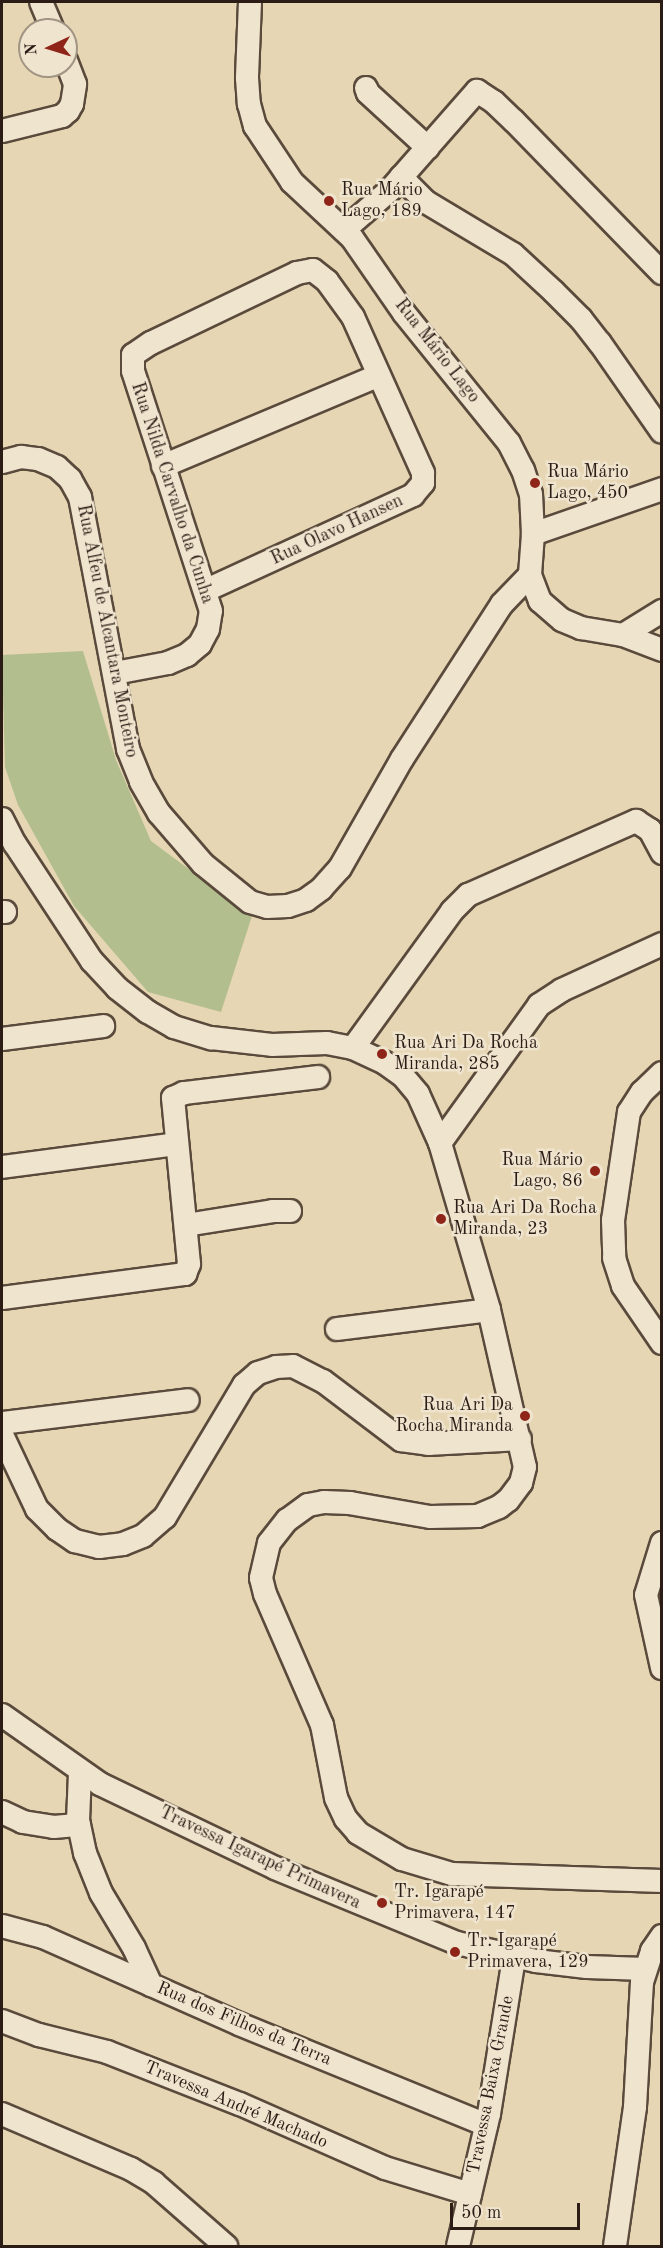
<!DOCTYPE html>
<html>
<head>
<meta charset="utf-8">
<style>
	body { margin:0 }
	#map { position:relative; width:663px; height:2248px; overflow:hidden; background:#e6d6b3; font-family:"Old Standard TT",serif }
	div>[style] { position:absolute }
	.green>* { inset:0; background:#b3be8e }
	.roads { filter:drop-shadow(2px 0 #5a4a3c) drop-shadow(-2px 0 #5a4a3c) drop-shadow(0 2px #5a4a3c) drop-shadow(0 -2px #5a4a3c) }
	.minor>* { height:22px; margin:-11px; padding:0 11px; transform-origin:11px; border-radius:11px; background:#efe4ce }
	.dots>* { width:16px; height:16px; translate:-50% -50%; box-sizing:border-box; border:3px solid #efe4ce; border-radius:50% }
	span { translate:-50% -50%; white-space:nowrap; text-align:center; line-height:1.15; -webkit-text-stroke:5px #efe4ce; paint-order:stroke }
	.poi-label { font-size:18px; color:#2b1c15 }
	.left { translate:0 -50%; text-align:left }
	.right { translate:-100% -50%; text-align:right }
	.street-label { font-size:18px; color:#2b1c15 }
	.frame { position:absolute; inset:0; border:3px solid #2b1c15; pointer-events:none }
	.north { position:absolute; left:18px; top:18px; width:60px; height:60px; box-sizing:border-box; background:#efe4ce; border:2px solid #a19484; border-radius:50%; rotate:266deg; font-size:16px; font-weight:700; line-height:24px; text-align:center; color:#2b1c15 }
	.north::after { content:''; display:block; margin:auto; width:21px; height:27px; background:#8f2418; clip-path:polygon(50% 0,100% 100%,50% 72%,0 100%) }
	.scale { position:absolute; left:450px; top:2203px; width:130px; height:27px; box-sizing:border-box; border:3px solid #2b1c15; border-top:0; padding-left:8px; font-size:18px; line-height:21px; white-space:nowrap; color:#2b1c15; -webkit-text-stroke:4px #efe4ce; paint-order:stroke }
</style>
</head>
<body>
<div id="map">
	<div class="green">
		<div style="clip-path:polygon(83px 651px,116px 760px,151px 841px,252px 916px,221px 1012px,148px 992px,74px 906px,18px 805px,5px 767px,2px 655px)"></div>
	</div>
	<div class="roads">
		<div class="minor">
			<div style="left:41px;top:2px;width:30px;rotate:67deg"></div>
			<div style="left:250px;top:2px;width:76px;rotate:92.3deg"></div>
			<div style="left:247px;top:78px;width:26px;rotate:86deg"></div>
			<div style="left:249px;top:104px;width:23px;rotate:75deg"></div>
			<div style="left:255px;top:126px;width:67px;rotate:56.5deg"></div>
			<div style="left:292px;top:182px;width:82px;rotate:43deg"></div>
			<div style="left:352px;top:238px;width:91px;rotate:55.3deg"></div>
			<div style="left:404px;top:313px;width:167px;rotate:51.1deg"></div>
			<div style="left:509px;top:443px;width:30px;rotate:63deg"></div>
			<div style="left:523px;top:470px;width:25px;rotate:72deg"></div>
			<div style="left:531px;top:494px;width:40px;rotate:87.1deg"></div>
			<div style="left:533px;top:534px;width:41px;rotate:94.2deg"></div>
			<div style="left:530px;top:575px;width:28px;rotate:69deg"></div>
			<div style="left:540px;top:601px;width:29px;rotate:41deg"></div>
			<div style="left:562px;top:620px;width:21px;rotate:23deg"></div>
			<div style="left:581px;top:628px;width:43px;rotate:9.5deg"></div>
			<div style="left:623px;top:635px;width:42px;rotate:21deg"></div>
			<div style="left:366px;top:88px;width:5px;rotate:68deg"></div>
			<div style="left:368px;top:93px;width:81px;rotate:42.5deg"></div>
			<div style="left:2px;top:131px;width:62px;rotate:-14deg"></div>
			<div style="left:62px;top:116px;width:8px;rotate:-40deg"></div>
			<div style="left:68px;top:111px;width:8px;rotate:-60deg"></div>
			<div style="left:72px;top:104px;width:20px;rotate:-81deg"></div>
			<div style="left:75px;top:84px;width:25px;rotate:-111deg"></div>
			<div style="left:401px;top:177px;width:35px;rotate:45deg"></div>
			<div style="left:426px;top:202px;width:101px;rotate:30.9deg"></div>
			<div style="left:513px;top:254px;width:56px;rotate:42.8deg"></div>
			<div style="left:554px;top:292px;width:38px;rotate:45deg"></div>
			<div style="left:581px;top:319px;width:31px;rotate:52deg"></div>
			<div style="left:600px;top:343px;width:108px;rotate:55.1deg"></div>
			<div style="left:344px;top:230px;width:61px;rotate:-41deg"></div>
			<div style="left:390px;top:190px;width:132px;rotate:-48.7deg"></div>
			<div style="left:477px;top:91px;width:20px;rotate:33deg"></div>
			<div style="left:494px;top:102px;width:28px;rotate:44deg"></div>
			<div style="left:514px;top:121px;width:212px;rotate:45.8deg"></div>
			<div style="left:2px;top:462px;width:20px;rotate:-15deg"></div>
			<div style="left:21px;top:457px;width:17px;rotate:7deg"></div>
			<div style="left:38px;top:459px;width:21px;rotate:23deg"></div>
			<div style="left:57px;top:467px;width:18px;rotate:43deg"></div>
			<div style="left:70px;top:479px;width:21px;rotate:61deg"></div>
			<div style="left:80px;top:497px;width:257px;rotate:79.2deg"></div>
			<div style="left:128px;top:749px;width:35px;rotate:68deg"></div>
			<div style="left:141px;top:782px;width:36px;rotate:60deg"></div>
			<div style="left:159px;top:813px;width:67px;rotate:49.2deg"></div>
			<div style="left:203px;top:864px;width:60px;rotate:39deg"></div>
			<div style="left:250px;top:902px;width:18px;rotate:16deg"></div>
			<div style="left:267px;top:907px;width:21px;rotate:-3deg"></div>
			<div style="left:288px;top:906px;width:19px;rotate:-18deg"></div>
			<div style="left:306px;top:900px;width:19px;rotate:-36deg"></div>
			<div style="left:321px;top:889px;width:28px;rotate:-48deg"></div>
			<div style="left:340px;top:868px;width:125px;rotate:-60.4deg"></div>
			<div style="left:402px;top:759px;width:184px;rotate:-57.2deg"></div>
			<div style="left:502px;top:604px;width:40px;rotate:-46deg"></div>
			<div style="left:163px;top:466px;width:234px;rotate:-22.8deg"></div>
			<div style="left:533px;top:534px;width:137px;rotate:-19.2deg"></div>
			<div style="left:623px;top:635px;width:46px;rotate:-31.6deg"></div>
			<div style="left:115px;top:673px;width:54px;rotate:-10.7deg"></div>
			<div style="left:168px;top:663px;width:21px;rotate:-23deg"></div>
			<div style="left:187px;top:655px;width:17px;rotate:-40deg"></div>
			<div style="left:200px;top:644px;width:17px;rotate:-62deg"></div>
			<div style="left:208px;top:629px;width:18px;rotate:-81deg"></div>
			<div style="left:211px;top:611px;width:252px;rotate:-108deg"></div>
			<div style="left:133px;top:371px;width:16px;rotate:-90deg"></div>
			<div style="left:133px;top:355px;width:22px;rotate:-34deg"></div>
			<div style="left:151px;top:343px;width:162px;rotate:-25.6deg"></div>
			<div style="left:297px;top:273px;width:16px;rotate:-11deg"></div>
			<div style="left:313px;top:270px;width:18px;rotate:38deg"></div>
			<div style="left:327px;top:281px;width:44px;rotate:54.2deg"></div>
			<div style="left:353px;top:317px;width:171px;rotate:65.8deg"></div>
			<div style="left:423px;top:473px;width:10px;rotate:90deg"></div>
			<div style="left:423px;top:483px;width:16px;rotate:130deg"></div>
			<div style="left:413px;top:495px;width:228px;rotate:155.3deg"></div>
			<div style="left:2px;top:819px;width:28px;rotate:63deg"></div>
			<div style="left:15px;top:844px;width:140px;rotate:56.7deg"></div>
			<div style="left:92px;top:961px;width:37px;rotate:47deg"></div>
			<div style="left:117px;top:988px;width:39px;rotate:38deg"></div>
			<div style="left:148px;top:1012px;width:30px;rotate:30deg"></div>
			<div style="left:174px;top:1027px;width:39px;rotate:17deg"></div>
			<div style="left:211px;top:1038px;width:61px;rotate:6.5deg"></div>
			<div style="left:272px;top:1045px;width:55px;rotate:-2.1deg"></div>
			<div style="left:327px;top:1043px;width:26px;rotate:11deg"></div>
			<div style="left:353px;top:1048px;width:35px;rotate:25deg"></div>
			<div style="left:385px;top:1063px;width:22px;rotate:36deg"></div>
			<div style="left:403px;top:1076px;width:23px;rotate:50deg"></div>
			<div style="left:418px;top:1094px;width:54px;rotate:65.8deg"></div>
			<div style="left:440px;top:1143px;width:174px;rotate:73.6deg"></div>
			<div style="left:489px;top:1310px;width:161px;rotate:77.1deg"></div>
			<div style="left:525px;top:1467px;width:16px;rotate:104deg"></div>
			<div style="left:521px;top:1483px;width:21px;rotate:127deg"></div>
			<div style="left:508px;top:1500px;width:11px;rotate:142deg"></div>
			<div style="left:499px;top:1507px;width:23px;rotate:157deg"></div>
			<div style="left:478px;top:1516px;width:48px;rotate:178.8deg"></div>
			<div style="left:430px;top:1517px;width:81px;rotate:-170.1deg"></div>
			<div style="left:350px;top:1503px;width:26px;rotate:-178deg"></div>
			<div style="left:324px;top:1502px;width:16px;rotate:169deg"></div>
			<div style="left:308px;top:1505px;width:26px;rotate:144deg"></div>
			<div style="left:287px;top:1520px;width:29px;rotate:128deg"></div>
			<div style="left:269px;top:1543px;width:36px;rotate:103deg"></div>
			<div style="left:261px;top:1578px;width:16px;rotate:76deg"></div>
			<div style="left:265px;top:1594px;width:143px;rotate:66.5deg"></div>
			<div style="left:322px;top:1725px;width:74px;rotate:79.1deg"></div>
			<div style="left:336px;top:1798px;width:23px;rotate:65deg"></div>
			<div style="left:346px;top:1819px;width:18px;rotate:49deg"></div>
			<div style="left:358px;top:1833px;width:51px;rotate:30.6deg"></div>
			<div style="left:402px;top:1859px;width:52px;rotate:16.7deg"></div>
			<div style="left:452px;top:1874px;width:210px;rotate:1.9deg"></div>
			<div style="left:2px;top:912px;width:3px"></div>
			<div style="left:2px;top:1039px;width:102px;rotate:-7.3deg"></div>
			<div style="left:353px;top:1048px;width:169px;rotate:-54.1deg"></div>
			<div style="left:452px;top:911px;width:23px;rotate:-45deg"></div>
			<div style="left:468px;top:895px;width:184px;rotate:-23.8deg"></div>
			<div style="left:636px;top:821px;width:17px;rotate:33deg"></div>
			<div style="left:650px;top:830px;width:26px;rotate:62deg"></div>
			<div style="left:662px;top:1073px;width:28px;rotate:136deg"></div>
			<div style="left:642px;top:1092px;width:24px;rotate:123deg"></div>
			<div style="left:629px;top:1112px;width:109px;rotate:98.4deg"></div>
			<div style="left:613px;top:1220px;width:38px;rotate:88deg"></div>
			<div style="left:614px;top:1258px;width:29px;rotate:72deg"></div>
			<div style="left:623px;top:1286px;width:69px;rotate:55.6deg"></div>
			<div style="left:440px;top:1143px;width:170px;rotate:-54.3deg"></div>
			<div style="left:539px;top:1005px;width:27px;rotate:-33deg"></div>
			<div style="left:562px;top:990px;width:110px;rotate:-24.7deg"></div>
			<div style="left:2px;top:1167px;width:176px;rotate:-7.5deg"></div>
			<div style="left:186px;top:1225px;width:88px;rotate:-9.1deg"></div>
			<div style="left:273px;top:1211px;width:17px"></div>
			<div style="left:2px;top:1298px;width:185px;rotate:-7.5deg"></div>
			<div style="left:185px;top:1274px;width:11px;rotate:-68deg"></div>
			<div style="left:189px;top:1264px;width:167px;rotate:-95.5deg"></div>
			<div style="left:173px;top:1098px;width:12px;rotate:-24deg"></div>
			<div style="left:184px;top:1093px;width:135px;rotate:-6.8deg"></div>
			<div style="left:337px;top:1329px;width:153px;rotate:-7.1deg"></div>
			<div style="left:2px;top:1423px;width:187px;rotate:-7deg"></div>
			<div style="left:2px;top:1435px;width:82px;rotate:64.7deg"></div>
			<div style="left:37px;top:1509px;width:28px;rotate:45deg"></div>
			<div style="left:57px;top:1529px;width:22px;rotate:34deg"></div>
			<div style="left:75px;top:1541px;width:25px;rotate:14deg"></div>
			<div style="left:99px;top:1547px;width:24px;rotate:-7deg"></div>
			<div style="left:123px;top:1544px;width:22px;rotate:-22deg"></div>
			<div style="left:143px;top:1536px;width:29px;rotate:-41deg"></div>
			<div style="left:165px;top:1517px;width:154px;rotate:-59.1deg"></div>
			<div style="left:244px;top:1385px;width:18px;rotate:-41deg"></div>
			<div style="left:258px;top:1373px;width:19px;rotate:-18deg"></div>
			<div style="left:276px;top:1367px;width:17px;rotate:-3deg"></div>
			<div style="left:293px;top:1366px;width:34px;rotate:27deg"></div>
			<div style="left:323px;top:1381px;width:98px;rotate:37.1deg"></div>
			<div style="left:401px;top:1440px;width:28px;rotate:8deg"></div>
			<div style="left:429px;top:1444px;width:91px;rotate:-3.1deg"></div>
			<div style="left:662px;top:1543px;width:54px;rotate:107.1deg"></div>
			<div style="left:646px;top:1595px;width:75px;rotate:77.6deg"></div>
			<div style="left:2px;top:1715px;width:120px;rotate:35.1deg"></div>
			<div style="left:100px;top:1784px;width:194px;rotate:25.6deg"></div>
			<div style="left:275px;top:1868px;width:197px;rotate:22.4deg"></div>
			<div style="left:457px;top:1943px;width:81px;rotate:12.8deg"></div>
			<div style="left:536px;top:1961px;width:51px;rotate:6.7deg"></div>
			<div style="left:587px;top:1967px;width:58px;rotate:2deg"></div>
			<div style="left:80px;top:1773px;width:47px;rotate:92.4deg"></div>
			<div style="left:78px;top:1820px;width:34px;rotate:78deg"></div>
			<div style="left:85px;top:1853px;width:43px;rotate:68.2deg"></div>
			<div style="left:101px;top:1893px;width:64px;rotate:59deg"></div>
			<div style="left:134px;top:1948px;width:41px;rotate:65.3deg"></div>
			<div style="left:2px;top:1812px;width:23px;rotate:25deg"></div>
			<div style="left:23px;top:1822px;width:31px;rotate:9deg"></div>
			<div style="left:54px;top:1827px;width:25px;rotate:-5deg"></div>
			<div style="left:2px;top:1926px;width:42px;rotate:15deg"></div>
			<div style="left:43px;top:1937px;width:214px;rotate:23.9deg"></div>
			<div style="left:239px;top:2024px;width:267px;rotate:22.2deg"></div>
			<div style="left:2px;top:2021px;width:40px;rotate:21deg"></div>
			<div style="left:39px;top:2035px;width:70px;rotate:14deg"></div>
			<div style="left:107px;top:2052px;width:143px;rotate:21.4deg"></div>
			<div style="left:240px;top:2104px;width:158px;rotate:23.8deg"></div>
			<div style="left:385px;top:2168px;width:89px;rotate:17deg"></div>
			<div style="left:2px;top:2114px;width:140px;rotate:23.1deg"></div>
			<div style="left:131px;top:2169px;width:27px;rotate:31deg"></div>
			<div style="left:154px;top:2183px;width:96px;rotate:41.2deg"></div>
			<div style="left:458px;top:2246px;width:136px;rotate:-76.8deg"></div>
			<div style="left:489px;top:2114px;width:158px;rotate:-80.9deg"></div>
			<div style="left:615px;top:2246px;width:140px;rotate:-81.8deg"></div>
			<div style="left:635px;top:2107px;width:125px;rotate:-86.8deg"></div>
			<div style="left:642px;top:1982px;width:33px;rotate:-72deg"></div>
			<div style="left:652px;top:1951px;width:18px;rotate:-56deg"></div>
		</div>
	</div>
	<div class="dots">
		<div style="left:329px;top:201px;background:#8f2418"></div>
		<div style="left:535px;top:483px;background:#8f2418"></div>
		<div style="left:382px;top:1054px;background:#8f2418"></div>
		<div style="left:595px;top:1171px;background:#8f2418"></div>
		<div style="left:441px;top:1219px;background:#8f2418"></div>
		<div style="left:525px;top:1416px;background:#8f2418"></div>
		<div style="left:382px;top:1903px;background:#8f2418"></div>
		<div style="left:455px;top:1952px;background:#8f2418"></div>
	</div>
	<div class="poi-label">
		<span class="left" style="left:341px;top:201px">Rua Mário<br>Lago, 189</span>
		<span class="left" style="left:547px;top:483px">Rua Mário<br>Lago, 450</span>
		<span class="left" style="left:394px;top:1054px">Rua Ari Da Rocha<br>Miranda, 285</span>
		<span class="right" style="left:583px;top:1171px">Rua Mário<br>Lago, 86</span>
		<span class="left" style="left:453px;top:1219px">Rua Ari Da Rocha<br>Miranda, 23</span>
		<span class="right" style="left:513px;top:1416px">Rua Ari Da<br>Rocha Miranda</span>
		<span class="left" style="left:394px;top:1903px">Tr. Igarapé<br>Primavera, 147</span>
		<span class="left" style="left:467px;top:1952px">Tr. Igarapé<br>Primavera, 129</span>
	</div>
	<div class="street-label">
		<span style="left:437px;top:351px;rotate:52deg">Rua Mário Lago</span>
		<span style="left:172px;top:493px;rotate:72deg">Rua Nilda Carvalho da Cunha</span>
		<span style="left:337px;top:530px;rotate:-25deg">Rua Olavo Hansen</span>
		<span style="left:107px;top:631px;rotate:79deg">Rua Alfeu de Alcantara Monteiro</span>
		<span style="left:260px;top:1858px;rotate:25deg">Travessa Igarapé Primavera</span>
		<span style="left:244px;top:2024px;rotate:23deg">Rua dos Filhos da Terra</span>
		<span style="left:491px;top:2085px;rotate:-79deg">Travessa Baixa Grande</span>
		<span style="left:236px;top:2105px;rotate:23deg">Travessa André Machado</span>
	</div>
	<div class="frame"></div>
	<div class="north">N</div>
	<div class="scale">50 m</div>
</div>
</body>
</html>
